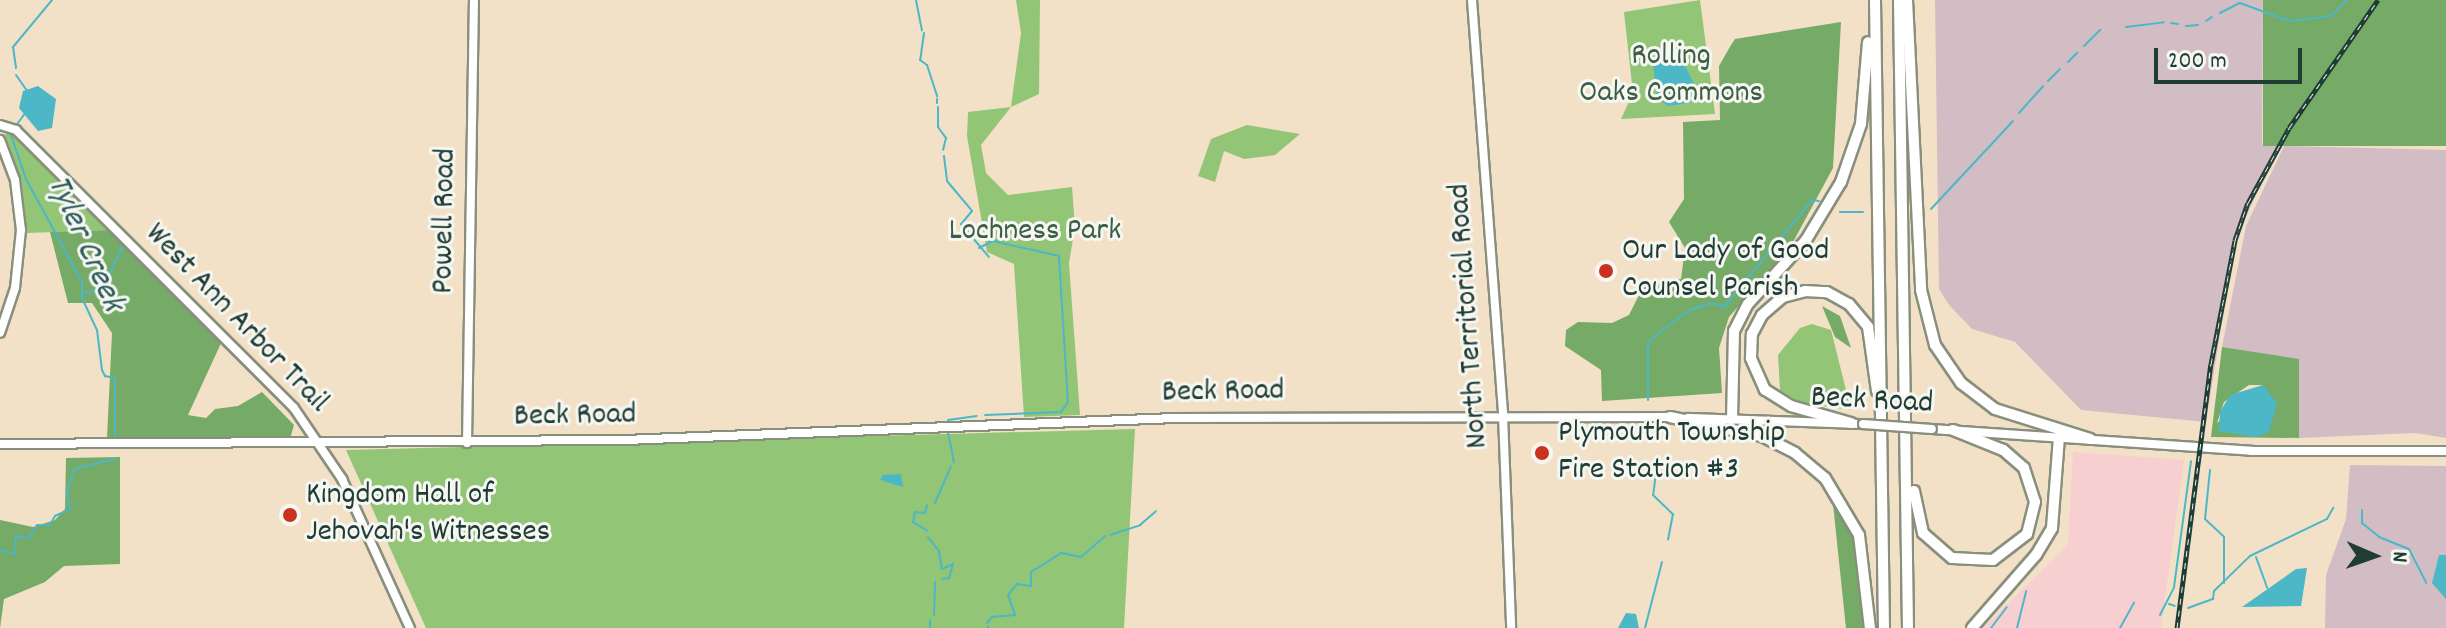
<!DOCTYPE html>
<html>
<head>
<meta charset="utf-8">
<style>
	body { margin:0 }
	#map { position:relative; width:2446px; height:628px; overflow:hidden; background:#f2e1c6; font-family:Dekko,sans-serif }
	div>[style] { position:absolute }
	.built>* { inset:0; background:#f7cfd0 }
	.industrial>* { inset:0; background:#d2bdc5 }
	.green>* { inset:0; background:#92c576 }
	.forest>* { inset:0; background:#75aa67; transform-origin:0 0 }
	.water>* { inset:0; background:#4bb7c7 }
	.stream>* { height:2px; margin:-1px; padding:0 1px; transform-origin:1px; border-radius:1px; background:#4bb7c7 }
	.roads { filter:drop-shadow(2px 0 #888f7d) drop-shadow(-2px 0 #888f7d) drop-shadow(0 2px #888f7d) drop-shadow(0 -2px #888f7d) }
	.secondary>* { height:8px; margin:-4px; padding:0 4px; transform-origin:4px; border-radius:4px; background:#fff }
	.highway>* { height:10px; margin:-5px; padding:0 5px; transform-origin:5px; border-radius:5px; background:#fff }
	.rail>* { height:5px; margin-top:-2.5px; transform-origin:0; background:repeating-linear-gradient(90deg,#f6f6f2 0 6px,#1f3d34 0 12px); box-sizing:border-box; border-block:2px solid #1f3d34 }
	.bridges { filter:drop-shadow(2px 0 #888f7d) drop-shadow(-2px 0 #888f7d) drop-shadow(0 2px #888f7d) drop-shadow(0 -2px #888f7d) }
	.secondary-bridge>* { height:8px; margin:-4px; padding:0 4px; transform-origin:4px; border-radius:4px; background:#fff }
	.dots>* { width:22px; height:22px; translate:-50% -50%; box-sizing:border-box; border:4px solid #f6f6f2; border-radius:50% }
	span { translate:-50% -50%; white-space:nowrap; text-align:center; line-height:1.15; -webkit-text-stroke:6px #f6f6f2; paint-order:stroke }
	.park-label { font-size:32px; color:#3c5f44 }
	.street-label { font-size:32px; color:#1f3d34 }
	.poi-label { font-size:32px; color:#1f3d34 }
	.left { translate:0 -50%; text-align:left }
	.water-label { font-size:34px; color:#2a5c59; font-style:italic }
	.north { position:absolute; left:2334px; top:516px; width:80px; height:80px; -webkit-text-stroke:6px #f6f6f2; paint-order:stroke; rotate:92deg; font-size:22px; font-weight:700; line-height:32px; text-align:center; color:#1f3d34 }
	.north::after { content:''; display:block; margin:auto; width:28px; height:36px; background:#1f3d34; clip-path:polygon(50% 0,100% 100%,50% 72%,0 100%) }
	.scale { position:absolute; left:2154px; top:48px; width:148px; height:36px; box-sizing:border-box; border:4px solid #1f3d34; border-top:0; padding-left:10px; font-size:24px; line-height:28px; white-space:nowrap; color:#1f3d34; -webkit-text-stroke:6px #f6f6f2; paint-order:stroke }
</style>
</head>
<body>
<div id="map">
	<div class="built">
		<div style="clip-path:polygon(2073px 452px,2184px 460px,2161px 628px,1983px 628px,2068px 545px)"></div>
	</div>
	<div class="industrial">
		<div style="clip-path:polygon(1935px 0,2263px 0,2262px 145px,2279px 146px,2235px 240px,2206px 422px,2081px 410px,2015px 342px,1972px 329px,1949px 305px,1939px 289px)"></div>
		<div style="clip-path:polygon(2284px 146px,2446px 150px,2446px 438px,2415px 433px,2299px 438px,2299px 360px,2222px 347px,2246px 226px)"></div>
		<div style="clip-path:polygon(2350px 465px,2446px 466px,2446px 628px,2325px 628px,2326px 575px,2346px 519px)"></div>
	</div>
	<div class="green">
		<div style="clip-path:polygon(1016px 0,1040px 0,1039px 94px,1011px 107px,981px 145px,986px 173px,1008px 195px,1072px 187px,1075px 227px,1069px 263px,1080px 415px,1024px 417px,1014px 264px,987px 252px,967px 136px,968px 112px,1011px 107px,1021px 33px)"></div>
		<div style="clip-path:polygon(1700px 0,1715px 114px,1621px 119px,1633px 93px,1624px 12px)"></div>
		<div style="clip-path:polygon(1247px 125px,1300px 134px,1275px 155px,1244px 159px,1224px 151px,1215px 182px,1198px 176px,1211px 139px)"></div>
		<div style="clip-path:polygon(11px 130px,110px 230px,27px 233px,21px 180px,5px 135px)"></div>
		<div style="clip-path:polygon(1812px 324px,1831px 330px,1851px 410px,1801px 403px,1780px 390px,1778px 355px,1800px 328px)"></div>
		<div style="clip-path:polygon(1135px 429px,1124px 628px,426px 628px,346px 450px)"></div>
	</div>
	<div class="forest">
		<div style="left:2263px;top:0;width:183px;height:146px"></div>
		<div style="clip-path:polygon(1841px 22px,1833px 168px,1792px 244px,1729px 317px,1719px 348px,1722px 393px,1602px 401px,1601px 370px,1565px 346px,1566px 330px,1578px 322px,1612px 323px,1629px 315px,1643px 287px,1681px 279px,1685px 248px,1669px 222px,1684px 199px,1683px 122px,1720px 120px,1719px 66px,1731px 45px,1735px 39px)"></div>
		<div style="clip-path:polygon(110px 230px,222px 341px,188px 415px,206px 418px,215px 409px,238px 406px,262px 392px,294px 425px,290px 439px,107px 438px,112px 333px,92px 303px,68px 303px,50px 232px)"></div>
		<div style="clip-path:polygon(1822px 306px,1840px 316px,1851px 348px,1835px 337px)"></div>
		<div style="clip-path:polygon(evenodd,2222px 347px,2299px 359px,2299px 438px,2211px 437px,2222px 347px,2249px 385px,2263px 385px,2217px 423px,2224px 402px,2249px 385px)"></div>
		<div style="clip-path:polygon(120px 457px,120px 564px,64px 566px,45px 582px,4px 599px,0 628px,0 520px,33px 527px,55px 520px,65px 509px,66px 458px)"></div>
		<div style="clip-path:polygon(1831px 485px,1852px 519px,1866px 628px,1846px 628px)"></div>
	</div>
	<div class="water">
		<div style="clip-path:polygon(1668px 52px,1680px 55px,1694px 84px,1694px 98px,1688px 103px,1668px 106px,1657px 98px,1653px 64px)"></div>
		<div style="clip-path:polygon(38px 86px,56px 99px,52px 128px,38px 131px,19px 108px,23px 91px)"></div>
		<div style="clip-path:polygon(2263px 385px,2277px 403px,2269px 432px,2255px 437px,2219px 431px,2220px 412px,2230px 395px)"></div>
		<div style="clip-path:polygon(901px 474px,903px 487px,880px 480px,883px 475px)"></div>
		<div style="clip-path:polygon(2439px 555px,2446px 555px,2446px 599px,2432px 583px)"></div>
		<div style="clip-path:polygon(2307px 568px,2301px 606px,2242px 607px,2296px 569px)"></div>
		<div style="clip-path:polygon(1626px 613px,1636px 614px,1639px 628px,1618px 628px)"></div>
	</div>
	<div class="stream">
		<div style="left:916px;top:0;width:31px;rotate:79deg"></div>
		<div style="left:2220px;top:13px;width:22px;rotate:-27deg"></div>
		<div style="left:2240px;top:3px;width:52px;rotate:20.2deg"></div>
		<div style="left:2289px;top:21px;width:42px;rotate:-6.8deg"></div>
		<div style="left:2331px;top:16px;width:23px;rotate:-45deg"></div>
		<div style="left:2206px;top:21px;width:7px;rotate:-34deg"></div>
		<div style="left:2171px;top:23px;width:7px;rotate:8deg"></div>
		<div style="left:2186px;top:26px;width:12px;rotate:-5deg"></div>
		<div style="left:2126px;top:27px;width:38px;rotate:-7deg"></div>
		<div style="left:924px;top:33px;width:27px;rotate:98deg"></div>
		<div style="left:920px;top:60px;width:9px;rotate:36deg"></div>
		<div style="left:927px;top:65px;width:33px;rotate:72deg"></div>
		<div style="left:2084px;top:46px;width:23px;rotate:-45deg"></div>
		<div style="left:2068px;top:62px;width:13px;rotate:-45deg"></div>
		<div style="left:16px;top:68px;width:21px;rotate:-98deg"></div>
		<div style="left:13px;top:47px;width:61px;rotate:-50.3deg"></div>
		<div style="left:16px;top:75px;width:21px;rotate:55deg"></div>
		<div style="left:2048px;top:81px;width:17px;rotate:-45deg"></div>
		<div style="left:937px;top:99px;width:4px;rotate:90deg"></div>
		<div style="left:938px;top:107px;width:20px;rotate:90deg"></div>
		<div style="left:938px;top:127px;width:14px;rotate:54deg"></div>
		<div style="left:946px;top:138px;width:12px;rotate:104deg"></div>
		<div style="left:2019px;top:113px;width:36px;rotate:-48deg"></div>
		<div style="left:15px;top:127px;width:17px;rotate:-54deg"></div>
		<div style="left:10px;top:132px;width:50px;rotate:71.2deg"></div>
		<div style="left:26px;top:179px;width:117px;rotate:61.5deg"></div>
		<div style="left:82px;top:282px;width:16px;rotate:90deg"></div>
		<div style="left:82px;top:298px;width:35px;rotate:65deg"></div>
		<div style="left:97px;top:330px;width:40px;rotate:82.9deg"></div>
		<div style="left:102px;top:370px;width:7px;rotate:63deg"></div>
		<div style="left:105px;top:376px;width:10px;rotate:11deg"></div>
		<div style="left:115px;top:378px;width:58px;rotate:90deg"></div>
		<div style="left:944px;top:156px;width:25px;rotate:83deg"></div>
		<div style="left:947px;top:181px;width:39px;rotate:50deg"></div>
		<div style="left:972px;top:211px;width:17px;rotate:130deg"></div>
		<div style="left:961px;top:224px;width:43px;rotate:49.7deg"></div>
		<div style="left:1931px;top:209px;width:120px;rotate:-47deg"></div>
		<div style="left:1840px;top:212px;width:23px"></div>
		<div style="left:979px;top:248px;width:16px;rotate:-27deg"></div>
		<div style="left:993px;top:241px;width:68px;rotate:12.8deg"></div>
		<div style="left:1059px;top:256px;width:146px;rotate:86.5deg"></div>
		<div style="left:1068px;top:402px;width:12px;rotate:125deg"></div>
		<div style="left:1061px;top:412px;width:76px;rotate:177.7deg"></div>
		<div style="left:84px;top:293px;width:19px;rotate:-12deg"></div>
		<div style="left:103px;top:289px;width:48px;rotate:-65.6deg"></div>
		<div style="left:1648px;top:400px;width:58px;rotate:-90deg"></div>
		<div style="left:1648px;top:342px;width:52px;rotate:-38deg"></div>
		<div style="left:1689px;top:310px;width:24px;rotate:-17deg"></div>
		<div style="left:1712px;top:303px;width:13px;rotate:18deg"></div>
		<div style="left:1724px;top:307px;width:139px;rotate:-50.6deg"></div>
		<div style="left:1812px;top:200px;width:7px;rotate:8deg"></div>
		<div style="left:948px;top:420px;width:29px;rotate:-8deg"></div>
		<div style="left:948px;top:432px;width:31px;rotate:79deg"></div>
		<div style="left:1657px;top:464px;width:31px;rotate:97deg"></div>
		<div style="left:1653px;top:495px;width:28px;rotate:44deg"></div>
		<div style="left:1673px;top:514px;width:26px;rotate:101deg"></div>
		<div style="left:2210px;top:470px;width:49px;rotate:95.8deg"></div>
		<div style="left:2205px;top:519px;width:26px;rotate:43deg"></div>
		<div style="left:2224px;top:537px;width:46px;rotate:90deg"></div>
		<div style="left:935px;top:503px;width:40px;rotate:-66.6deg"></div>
		<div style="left:927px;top:505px;width:8px;rotate:104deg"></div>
		<div style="left:925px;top:513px;width:10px;rotate:-174deg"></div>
		<div style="left:915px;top:512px;width:10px;rotate:101deg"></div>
		<div style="left:913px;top:522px;width:17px;rotate:31deg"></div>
		<div style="left:2362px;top:510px;width:13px;rotate:90deg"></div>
		<div style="left:2362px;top:523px;width:22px;rotate:39deg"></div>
		<div style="left:2379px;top:537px;width:32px;rotate:22deg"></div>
		<div style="left:2409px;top:549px;width:38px;rotate:63deg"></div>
		<div style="left:1110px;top:535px;width:32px;rotate:-18deg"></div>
		<div style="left:1140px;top:525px;width:21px;rotate:-41deg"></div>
		<div style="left:928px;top:537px;width:18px;rotate:52deg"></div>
		<div style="left:939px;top:551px;width:18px;rotate:81deg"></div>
		<div style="left:942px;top:569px;width:12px;rotate:-24deg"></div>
		<div style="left:953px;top:564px;width:15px;rotate:106deg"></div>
		<div style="left:949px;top:578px;width:7px;rotate:172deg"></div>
		<div style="left:0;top:550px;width:16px;rotate:15deg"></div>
		<div style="left:15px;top:554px;width:18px;rotate:-87deg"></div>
		<div style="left:16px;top:536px;width:13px;rotate:9deg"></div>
		<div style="left:29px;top:538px;width:15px;rotate:-58deg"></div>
		<div style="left:37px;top:525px;width:13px"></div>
		<div style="left:50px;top:525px;width:10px;rotate:-61deg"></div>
		<div style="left:55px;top:516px;width:17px;rotate:-25deg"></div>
		<div style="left:70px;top:509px;width:17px;rotate:-100deg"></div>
		<div style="left:67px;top:492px;width:24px;rotate:-73deg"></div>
		<div style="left:74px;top:469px;width:42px;rotate:-13.7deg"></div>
		<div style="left:2256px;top:557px;width:33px;rotate:70deg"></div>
		<div style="left:2169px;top:604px;width:6px;rotate:18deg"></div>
		<div style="left:2188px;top:608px;width:27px;rotate:-20deg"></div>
		<div style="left:2213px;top:599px;width:8px;rotate:-83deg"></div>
		<div style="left:2214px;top:591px;width:50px;rotate:-44.2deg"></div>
		<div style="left:2250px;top:556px;width:85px;rotate:-25.7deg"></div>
		<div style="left:2327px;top:519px;width:13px;rotate:-61deg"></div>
		<div style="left:934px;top:615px;width:33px;rotate:-88deg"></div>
		<div style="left:2160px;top:615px;width:31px;rotate:-63deg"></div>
		<div style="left:2174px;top:587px;width:127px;rotate:-82.3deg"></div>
		<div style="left:987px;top:623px;width:8px;rotate:-50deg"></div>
		<div style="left:992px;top:617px;width:23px;rotate:-5deg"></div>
		<div style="left:1015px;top:615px;width:21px;rotate:-109deg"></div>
		<div style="left:1008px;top:595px;width:14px;rotate:-51deg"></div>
		<div style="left:1017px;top:584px;width:14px;rotate:8deg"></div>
		<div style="left:1031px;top:586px;width:14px;rotate:-90deg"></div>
		<div style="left:1031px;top:572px;width:36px;rotate:-32deg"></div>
		<div style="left:1062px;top:553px;width:19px;rotate:12deg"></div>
		<div style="left:1081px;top:557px;width:32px;rotate:-41deg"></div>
		<div style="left:988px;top:626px;width:2px;rotate:90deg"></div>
		<div style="left:930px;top:628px;width:8px;rotate:-90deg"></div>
		<div style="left:1645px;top:628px;width:68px;rotate:-75.6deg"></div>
		<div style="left:1991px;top:628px;width:26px;rotate:-53deg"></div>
		<div style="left:2017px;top:628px;width:38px;rotate:-76deg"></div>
		<div style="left:2120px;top:628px;width:29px;rotate:-61deg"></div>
	</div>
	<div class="roads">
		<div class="secondary">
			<div style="left:1472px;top:0;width:416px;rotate:85.7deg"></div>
			<div style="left:1503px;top:415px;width:213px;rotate:87.8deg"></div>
			<div style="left:0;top:125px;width:17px;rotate:17deg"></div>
			<div style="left:16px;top:130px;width:393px;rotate:45deg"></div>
			<div style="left:294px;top:408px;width:86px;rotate:55.9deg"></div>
			<div style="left:342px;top:479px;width:164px;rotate:65.5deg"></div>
			<div style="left:0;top:140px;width:43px;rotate:69.4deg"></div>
			<div style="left:15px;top:180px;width:50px;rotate:83.2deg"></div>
			<div style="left:21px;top:230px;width:58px;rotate:95.9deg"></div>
			<div style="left:15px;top:288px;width:47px;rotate:108.4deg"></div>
			<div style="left:1688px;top:418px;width:175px;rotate:2deg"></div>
			<div style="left:1932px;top:429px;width:320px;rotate:3.9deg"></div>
			<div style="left:2251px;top:451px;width:195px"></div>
			<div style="left:467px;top:443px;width:443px;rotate:-89.1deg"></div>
			<div style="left:0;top:444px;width:625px;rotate:-0.37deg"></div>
			<div style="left:625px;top:440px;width:551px;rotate:-2.29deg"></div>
			<div style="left:1176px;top:418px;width:498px;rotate:-0.1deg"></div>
		</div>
		<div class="highway">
			<div style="left:1875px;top:0;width:628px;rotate:89.18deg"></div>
			<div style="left:1899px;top:0;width:628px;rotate:89.18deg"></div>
			<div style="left:1907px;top:0;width:290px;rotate:87.2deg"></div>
			<div style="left:1921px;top:290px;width:57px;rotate:75.7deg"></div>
			<div style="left:1935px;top:345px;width:46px;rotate:55.6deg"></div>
			<div style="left:1961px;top:383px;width:43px;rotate:37.4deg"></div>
			<div style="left:1995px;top:409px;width:100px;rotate:17.5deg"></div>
			<div style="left:1670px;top:417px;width:94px;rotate:11.7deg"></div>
			<div style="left:1762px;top:436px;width:37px;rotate:27deg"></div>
			<div style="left:1795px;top:453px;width:39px;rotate:40deg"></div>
			<div style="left:1825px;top:478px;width:66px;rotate:59.2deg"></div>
			<div style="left:1859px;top:535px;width:94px;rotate:83.3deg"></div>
			<div style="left:1732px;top:419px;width:88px;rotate:-88.7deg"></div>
			<div style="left:1734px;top:331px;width:30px;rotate:-63deg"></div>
			<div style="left:1748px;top:304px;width:86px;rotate:-47.8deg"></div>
			<div style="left:1806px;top:240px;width:68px;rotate:-58.9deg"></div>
			<div style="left:1841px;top:182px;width:61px;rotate:-71deg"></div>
			<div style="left:1861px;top:124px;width:82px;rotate:-85.1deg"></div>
			<div style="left:1851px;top:423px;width:62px;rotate:-164.2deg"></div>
			<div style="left:1791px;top:406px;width:31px;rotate:-148deg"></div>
			<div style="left:1765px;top:390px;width:35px;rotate:-114deg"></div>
			<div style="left:1751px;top:358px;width:24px;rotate:-88deg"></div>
			<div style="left:1752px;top:334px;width:21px;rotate:-62deg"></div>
			<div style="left:1762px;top:315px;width:28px;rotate:-41deg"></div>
			<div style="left:1783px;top:297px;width:23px;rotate:-15deg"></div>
			<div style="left:1805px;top:291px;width:22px;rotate:3deg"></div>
			<div style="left:1827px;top:292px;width:25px;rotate:29deg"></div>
			<div style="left:1849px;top:304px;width:30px;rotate:50deg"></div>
			<div style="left:1868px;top:327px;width:65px;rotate:82deg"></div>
			<div style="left:1914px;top:491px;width:43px;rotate:77.9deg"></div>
			<div style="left:1923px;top:533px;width:38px;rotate:41deg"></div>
			<div style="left:1952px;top:558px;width:41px;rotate:2.8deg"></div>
			<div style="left:1993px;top:560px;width:43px;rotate:-37.4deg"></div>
			<div style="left:2027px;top:534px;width:33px;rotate:-76deg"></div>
			<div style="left:2035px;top:502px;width:36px;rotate:-108deg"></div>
			<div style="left:2024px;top:468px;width:28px;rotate:-139deg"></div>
			<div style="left:2003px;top:450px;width:54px;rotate:-158.2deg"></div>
			<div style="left:1972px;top:628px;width:97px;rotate:-48.8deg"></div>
			<div style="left:2036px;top:555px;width:31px;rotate:-59deg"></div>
			<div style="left:2052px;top:528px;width:91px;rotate:-85.6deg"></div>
		</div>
	</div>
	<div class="rail">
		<div style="left:2177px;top:628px;width:266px;rotate:-82.7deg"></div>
		<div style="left:2211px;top:364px;width:126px;rotate:-79deg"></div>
		<div style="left:2235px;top:240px;width:39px;rotate:-71deg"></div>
		<div style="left:2248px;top:203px;width:85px;rotate:-61.3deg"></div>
		<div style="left:2289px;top:128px;width:156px;rotate:-55.2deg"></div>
	</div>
	<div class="bridges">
		<div class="secondary-bridge">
			<div style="left:1863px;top:424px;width:69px;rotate:4.1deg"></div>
		</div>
	</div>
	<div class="dots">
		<div style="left:1606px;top:271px;background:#c8321e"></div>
		<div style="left:1542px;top:453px;background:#c8321e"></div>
		<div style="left:290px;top:515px;background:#c8321e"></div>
	</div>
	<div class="park-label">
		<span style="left:1671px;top:76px">Rolling<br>Oaks Commons</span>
		<span style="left:1035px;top:232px">Lochness Park</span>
	</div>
	<div class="street-label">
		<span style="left:446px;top:221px;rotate:-89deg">Powell Road</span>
		<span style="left:1470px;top:316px;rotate:-94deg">North Territorial Road</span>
		<span style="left:236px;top:319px;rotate:46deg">West Ann Arbor Trail</span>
		<span style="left:1223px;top:393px;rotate:-1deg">Beck Road</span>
		<span style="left:1872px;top:402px;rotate:3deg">Beck Road</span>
		<span style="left:575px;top:417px;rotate:-1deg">Beck Road</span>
	</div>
	<div class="poi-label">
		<span class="left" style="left:1622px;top:271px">Our Lady of Good<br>Counsel Parish</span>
		<span class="left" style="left:1558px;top:453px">Plymouth Township<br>Fire Station #3</span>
		<span class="left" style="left:306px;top:515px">Kingdom Hall of<br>Jehovah's Witnesses</span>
	</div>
	<div class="water-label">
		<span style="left:84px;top:244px;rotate:66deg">Tyler Creek</span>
	</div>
	<div class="north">N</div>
	<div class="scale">200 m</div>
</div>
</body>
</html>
